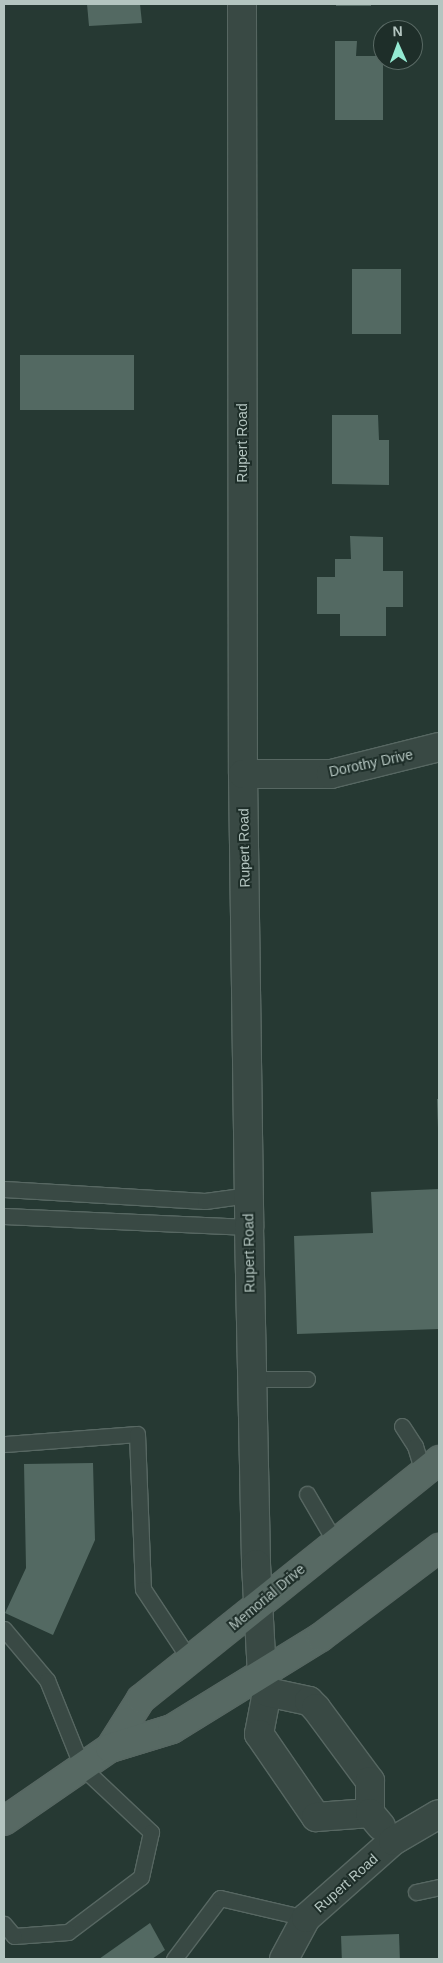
<!DOCTYPE html>
<html>
<head>
<meta charset="utf-8">
<style>
	body { margin:0 }
	#map { position:relative; width:443px; height:1963px; overflow:hidden; background:#263933; font-family:Arial,sans-serif }
	div>[style] { position:absolute }
	.building>* { inset:0; background:#536962; transform-origin:0 0 }
	.roads { filter:drop-shadow(1px 0 #576762) drop-shadow(-1px 0 #576762) drop-shadow(0 1px #576762) drop-shadow(0 -1px #576762) }
	.lane>* { height:15px; margin:-7.5px; padding:0 7.5px; transform-origin:7.5px; border-radius:7.5px; background:#394944 }
	.street>* { height:28px; margin:-14px; padding:0 14px; transform-origin:14px; border-radius:14px; background:#394944 }
	.primary>* { height:28px; margin:-14px; padding:0 14px; transform-origin:14px; border-radius:14px; background:#576963 }
	span { translate:-50% -50%; white-space:nowrap; text-align:center; line-height:1.15; -webkit-text-stroke:4px #1e2e29; paint-order:stroke }
	.street-label { font-size:14px; color:#b4c5c0 }
	.frame { position:absolute; inset:0; border:5px solid #b4c5c0; pointer-events:none }
	.north { position:absolute; left:373px; top:20px; width:50px; height:50px; box-sizing:border-box; background:#1e2e29; border:1px solid #5a6a65; border-radius:50%; rotate:358deg; font-size:14px; font-weight:700; line-height:20px; text-align:center; color:#b4c5c0 }
	.north::after { content:''; display:block; margin:auto; width:18px; height:22px; background:#94ead2; clip-path:polygon(50% 0,100% 100%,50% 72%,0 100%) }
</style>
</head>
<body>
<div id="map">
	<div class="building">
		<div style="clip-path:polygon(87px 4px,140px 4px,142px 23px,89px 26px)"></div>
		<div style="left:336px;top:4px;width:35px;height:2px"></div>
		<div style="clip-path:polygon(335px 41px,357px 41px,356px 56px,383px 56px,383px 120px,335px 120px)"></div>
		<div style="left:352px;top:269px;width:49px;height:65px"></div>
		<div style="left:134px;top:355px;width:55px;height:114px;rotate:90deg"></div>
		<div style="clip-path:polygon(332px 415px,378px 415px,379px 440px,389px 440px,389px 485px,332px 484px)"></div>
		<div style="clip-path:polygon(350px 536px,383px 537px,383px 571px,403px 571px,403px 607px,386px 607px,386px 636px,340px 636px,340px 614px,317px 614px,317px 577px,335px 577px,335px 559px,351px 559px)"></div>
		<div style="clip-path:polygon(437px 1099px,439px 1099px,439px 1128px,438px 1128px)"></div>
		<div style="clip-path:polygon(439px 1189px,439px 1329px,297px 1334px,294px 1236px,373px 1233px,371px 1192px)"></div>
		<div style="clip-path:polygon(93px 1463px,95px 1540px,53px 1635px,5px 1613px,26px 1568px,24px 1464px)"></div>
		<div style="clip-path:polygon(150px 1923px,165px 1950px,152px 1959px,99px 1959px)"></div>
		<div style="left:399px;top:1934px;width:25px;height:58px;rotate:88deg"></div>
	</div>
	<div class="roads">
		<div class="lane">
			<div style="left:4px;top:1189px;width:201px;rotate:3.4deg"></div>
			<div style="left:205px;top:1201px;width:43px;rotate:-7.9deg"></div>
			<div style="left:4px;top:1216px;width:245px;rotate:2.6deg"></div>
			<div style="left:252px;top:1379px;width:55px"></div>
			<div style="left:402px;top:1426px;width:24px;rotate:57deg"></div>
			<div style="left:415px;top:1446px;width:27px;rotate:73deg"></div>
			<div style="left:4px;top:1444px;width:133px;rotate:-4.3deg"></div>
			<div style="left:137px;top:1434px;width:155px;rotate:87.8deg"></div>
			<div style="left:143px;top:1589px;width:85px;rotate:56.5deg"></div>
			<div style="left:307px;top:1494px;width:56px;rotate:59.7deg"></div>
			<div style="left:4px;top:1629px;width:67px;rotate:49.9deg"></div>
			<div style="left:47px;top:1680px;width:94px;rotate:68.1deg"></div>
			<div style="left:82px;top:1767px;width:95px;rotate:43.3deg"></div>
			<div style="left:151px;top:1832px;width:46px;rotate:102.5deg"></div>
			<div style="left:141px;top:1877px;width:91px;rotate:143deg"></div>
			<div style="left:68px;top:1932px;width:54px;rotate:175.8deg"></div>
			<div style="left:14px;top:1936px;width:16px;rotate:-130deg"></div>
			<div style="left:416px;top:1892px;width:24px;rotate:-12deg"></div>
			<div style="left:174px;top:1959px;width:76px;rotate:-53deg"></div>
			<div style="left:220px;top:1898px;width:88px;rotate:13.1deg"></div>
		</div>
		<div class="street">
			<div style="left:242px;top:4px;width:770px;rotate:89.93deg"></div>
			<div style="left:243px;top:774px;width:453px;rotate:89.2deg"></div>
			<div style="left:249px;top:1227px;width:337px;rotate:88.8deg"></div>
			<div style="left:256px;top:1564px;width:110px;rotate:86.9deg"></div>
			<div style="left:262px;top:1674px;width:19px;rotate:74deg"></div>
			<div style="left:267px;top:1692px;width:43px;rotate:100.8deg"></div>
			<div style="left:259px;top:1734px;width:101px;rotate:55.5deg"></div>
			<div style="left:316px;top:1817px;width:54px;rotate:-4.2deg"></div>
			<div style="left:243px;top:774px;width:88px"></div>
			<div style="left:331px;top:774px;width:111px;rotate:-14deg"></div>
			<div style="left:267px;top:1692px;width:43px;rotate:12.1deg"></div>
			<div style="left:309px;top:1701px;width:10px;rotate:45deg"></div>
			<div style="left:316px;top:1708px;width:91px;rotate:53.5deg"></div>
			<div style="left:370px;top:1781px;width:32px;rotate:90deg"></div>
			<div style="left:370px;top:1813px;width:17px;rotate:50deg"></div>
			<div style="left:284px;top:1959px;width:47px;rotate:-61.8deg"></div>
			<div style="left:306px;top:1918px;width:116px;rotate:-41.5deg"></div>
			<div style="left:393px;top:1841px;width:53px;rotate:-30.4deg"></div>
		</div>
		<div class="primary">
			<div style="left:110px;top:1748px;width:58px;rotate:-57.7deg"></div>
			<div style="left:141px;top:1699px;width:382px;rotate:-38.7deg"></div>
			<div style="left:4px;top:1821px;width:129px;rotate:-34.6deg"></div>
			<div style="left:110px;top:1748px;width:65px;rotate:-17deg"></div>
			<div style="left:172px;top:1729px;width:175px;rotate:-31.7deg"></div>
			<div style="left:321px;top:1637px;width:148px;rotate:-37deg"></div>
		</div>
	</div>
	<div class="street-label">
		<span style="left:242px;top:443px;rotate:-90deg">Rupert Road</span>
		<span style="left:371px;top:763px;rotate:-12deg">Dorothy Drive</span>
		<span style="left:244px;top:848px;rotate:-91deg">Rupert Road</span>
		<span style="left:249px;top:1253px;rotate:-91deg">Rupert Road</span>
		<span style="left:267px;top:1597px;rotate:-40deg">Memorial Drive</span>
		<span style="left:346px;top:1883px;rotate:-42deg">Rupert Road</span>
	</div>
	<div class="frame"></div>
	<div class="north">N</div>
</div>
</body>
</html>
